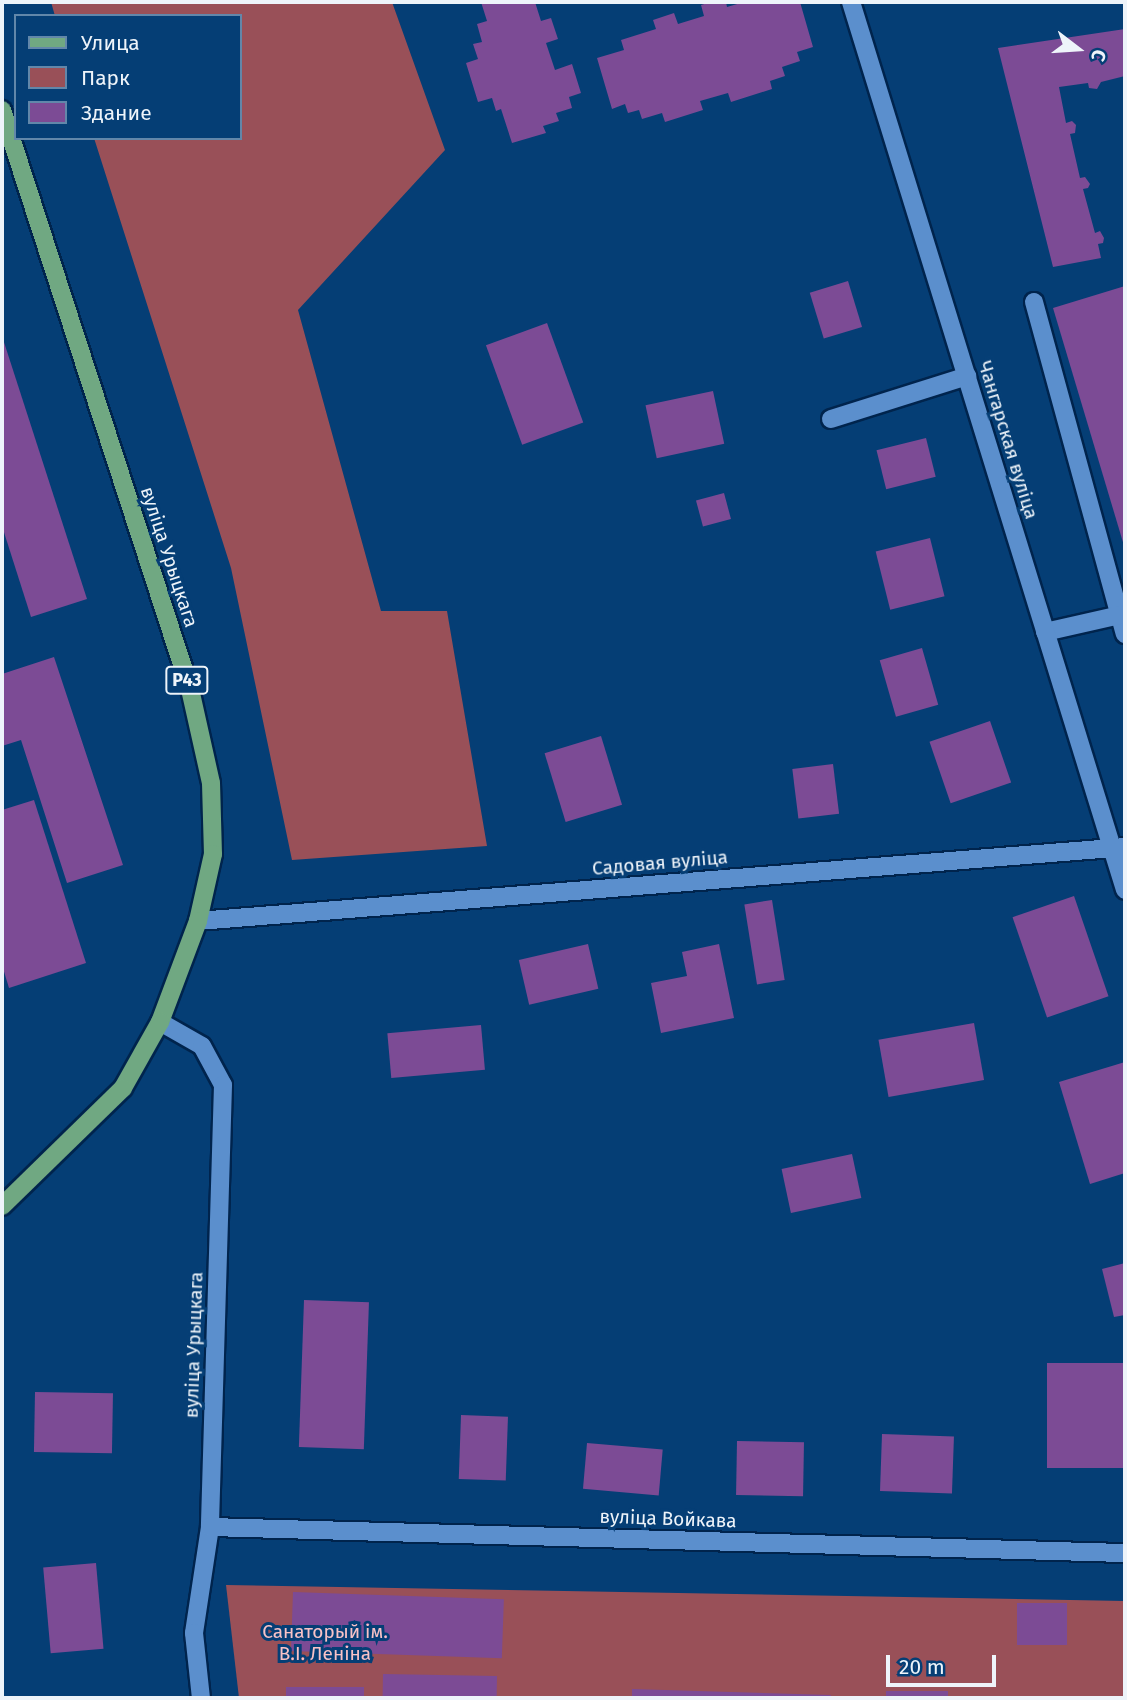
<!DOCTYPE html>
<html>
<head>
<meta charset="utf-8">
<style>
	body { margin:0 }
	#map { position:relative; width:1127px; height:1700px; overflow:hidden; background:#053e75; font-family:"Fira Sans",sans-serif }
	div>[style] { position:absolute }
	.green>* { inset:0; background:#995058 }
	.building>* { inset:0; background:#7c4b95; transform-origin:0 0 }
	.roads { filter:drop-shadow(2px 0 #00244d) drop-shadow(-2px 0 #00244d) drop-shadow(0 2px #00244d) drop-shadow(0 -2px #00244d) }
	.service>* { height:18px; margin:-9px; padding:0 9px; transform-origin:9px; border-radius:9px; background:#5b8fcd }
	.minor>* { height:18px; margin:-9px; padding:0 9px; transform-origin:9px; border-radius:9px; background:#5b8fcd }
	.primary>* { height:18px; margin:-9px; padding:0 9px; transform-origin:9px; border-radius:9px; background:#70a882 }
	span { translate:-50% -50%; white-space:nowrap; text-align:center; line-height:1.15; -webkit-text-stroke:6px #053e75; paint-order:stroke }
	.shield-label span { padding:2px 5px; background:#053e75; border:2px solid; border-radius:5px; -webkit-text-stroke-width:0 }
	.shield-label { font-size:18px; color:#eef4fa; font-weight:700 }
	.street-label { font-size:19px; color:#eef4fa }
	.park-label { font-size:19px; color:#f8c2c6 }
	.frame { position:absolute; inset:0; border:4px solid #eef4fa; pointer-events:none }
	.legend { position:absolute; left:14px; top:14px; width:228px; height:126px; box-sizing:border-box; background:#053e75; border:2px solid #6287aa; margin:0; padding:9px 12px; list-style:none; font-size:21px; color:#eef4fa }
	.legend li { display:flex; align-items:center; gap:14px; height:35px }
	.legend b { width:35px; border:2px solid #6287aa }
	.north { position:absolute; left:1043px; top:14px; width:70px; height:70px; -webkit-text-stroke:5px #053e75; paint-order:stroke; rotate:107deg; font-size:19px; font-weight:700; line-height:28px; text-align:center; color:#eef4fa }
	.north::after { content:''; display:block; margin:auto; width:24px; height:32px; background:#eef4fa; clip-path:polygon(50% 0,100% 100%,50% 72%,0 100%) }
	.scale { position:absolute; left:886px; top:1655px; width:110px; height:32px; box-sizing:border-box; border:4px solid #eef4fa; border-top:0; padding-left:9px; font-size:21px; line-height:24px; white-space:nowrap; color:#eef4fa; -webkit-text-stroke:5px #053e75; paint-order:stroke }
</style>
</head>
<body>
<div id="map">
	<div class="green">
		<div style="clip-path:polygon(51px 2px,392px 2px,445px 150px,298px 310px,381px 611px,447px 611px,487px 846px,292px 860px,231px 568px,94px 138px,240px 138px,240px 16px,55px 16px)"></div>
		<div style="clip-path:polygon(226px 1585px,1125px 1601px,1125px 1698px,239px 1698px)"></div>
	</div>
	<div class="building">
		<div style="clip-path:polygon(481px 2px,535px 2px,541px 21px,551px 18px,558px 39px,546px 43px,555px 70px,572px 64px,581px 93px,569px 97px,572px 108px,556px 113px,559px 121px,543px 126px,546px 133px,512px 143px,501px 109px,496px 111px,492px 98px,478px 102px,466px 63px,478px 59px,473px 44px,482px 42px,477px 24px,487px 21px)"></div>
		<div style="clip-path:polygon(711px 2px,726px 2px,727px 7px,744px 2px,800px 2px,813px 47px,797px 52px,800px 61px,782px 67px,785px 76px,770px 81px,772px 89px,731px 102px,728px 93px,700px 101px,703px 110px,665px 122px,662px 113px,642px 119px,639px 110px,628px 113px,625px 104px,612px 109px,597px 58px,624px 50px,621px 40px,656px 29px,653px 20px,674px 13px,678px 24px,704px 16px,701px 5px)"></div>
		<div style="clip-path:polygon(1125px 29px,1125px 76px,1101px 82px,1097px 89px,1089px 88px,1088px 83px,1059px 87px,1066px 123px,1072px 121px,1076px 125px,1075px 133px,1070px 134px,1080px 178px,1085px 177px,1090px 184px,1088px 188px,1083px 189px,1095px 233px,1100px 231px,1104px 238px,1103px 243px,1098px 244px,1101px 258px,1053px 267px,998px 48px)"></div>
		<div style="left:848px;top:281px;width:48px;height:40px;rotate:73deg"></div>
		<div style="clip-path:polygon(1125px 286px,1125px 549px,1053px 308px)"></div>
		<div style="left:547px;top:323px;width:106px;height:65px;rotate:70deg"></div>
		<div style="clip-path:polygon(2px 336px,87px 599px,31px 617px,2px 526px)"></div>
		<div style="left:713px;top:391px;width:54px;height:69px;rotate:78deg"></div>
		<div style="left:926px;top:438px;width:40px;height:51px;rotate:76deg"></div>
		<div style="left:724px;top:493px;width:27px;height:29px;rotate:75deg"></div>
		<div style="left:930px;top:538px;width:60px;height:56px;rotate:76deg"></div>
		<div style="left:922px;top:648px;width:59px;height:44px;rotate:74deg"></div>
		<div style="clip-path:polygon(54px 657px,123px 865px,67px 883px,21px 740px,2px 746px,2px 674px)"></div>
		<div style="left:990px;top:721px;width:65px;height:64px;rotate:71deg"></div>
		<div style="left:601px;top:736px;width:72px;height:59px;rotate:73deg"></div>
		<div style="left:833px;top:764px;width:50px;height:41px;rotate:83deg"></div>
		<div style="clip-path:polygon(34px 800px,86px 963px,9px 988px,2px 965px,2px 810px)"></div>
		<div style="left:1074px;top:896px;width:106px;height:65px;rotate:71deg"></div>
		<div style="left:772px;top:900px;width:81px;height:28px;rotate:81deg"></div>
		<div style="left:588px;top:944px;width:46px;height:71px;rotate:77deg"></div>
		<div style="clip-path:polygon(719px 944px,734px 1018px,661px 1033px,651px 983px,687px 976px,682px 952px)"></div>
		<div style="left:974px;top:1023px;width:58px;height:97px;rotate:80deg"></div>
		<div style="left:481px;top:1025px;width:45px;height:94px;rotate:85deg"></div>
		<div style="clip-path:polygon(1125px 1062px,1125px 1173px,1090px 1184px,1059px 1082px)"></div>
		<div style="left:852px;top:1154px;width:45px;height:72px;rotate:78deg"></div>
		<div style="clip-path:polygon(1125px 1263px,1125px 1315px,1114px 1317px,1102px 1269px)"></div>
		<div style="left:304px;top:1300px;width:65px;height:147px;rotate:2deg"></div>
		<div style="left:1125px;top:1363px;width:105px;height:78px;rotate:90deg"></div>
		<div style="left:35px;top:1392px;width:78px;height:60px;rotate:1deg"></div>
		<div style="left:461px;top:1415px;width:47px;height:64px;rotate:2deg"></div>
		<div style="left:882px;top:1434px;width:72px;height:57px;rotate:2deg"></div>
		<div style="left:737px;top:1441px;width:67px;height:54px;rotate:1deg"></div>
		<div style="left:587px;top:1443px;width:76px;height:46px;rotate:5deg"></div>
		<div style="left:96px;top:1563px;width:86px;height:53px;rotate:85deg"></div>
		<div style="left:293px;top:1592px;width:211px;height:59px;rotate:2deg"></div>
		<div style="left:1017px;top:1603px;width:50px;height:42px"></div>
		<div style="left:383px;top:1674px;width:114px;height:24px;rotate:1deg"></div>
		<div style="left:286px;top:1687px;width:78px;height:11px"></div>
		<div style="clip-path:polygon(632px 1689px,831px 1695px,830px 1698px,632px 1698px)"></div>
		<div style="left:886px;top:1691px;width:62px;height:7px"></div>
	</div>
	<div class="roads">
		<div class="service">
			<div style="left:1034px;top:302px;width:344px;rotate:74.7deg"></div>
			<div style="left:831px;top:419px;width:143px;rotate:-17.5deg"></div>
			<div style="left:1045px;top:632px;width:77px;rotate:-12.8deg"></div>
		</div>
		<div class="minor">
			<div style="left:851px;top:2px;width:929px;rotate:72.85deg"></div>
			<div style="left:198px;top:921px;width:930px;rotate:-4.56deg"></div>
			<div style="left:160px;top:1022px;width:48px;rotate:29.7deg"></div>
			<div style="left:202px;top:1046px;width:44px;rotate:61.7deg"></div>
			<div style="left:223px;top:1085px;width:442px;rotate:91.7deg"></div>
			<div style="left:210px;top:1527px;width:107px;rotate:98.6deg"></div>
			<div style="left:194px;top:1633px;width:65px;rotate:83.9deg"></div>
			<div style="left:210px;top:1527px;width:915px;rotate:1.63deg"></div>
		</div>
		<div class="primary">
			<div style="left:2px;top:110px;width:609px;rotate:72.01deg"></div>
			<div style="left:190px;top:689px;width:96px;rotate:77.4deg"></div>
			<div style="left:211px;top:783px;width:71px;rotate:88.4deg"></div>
			<div style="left:213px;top:854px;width:69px;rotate:102.6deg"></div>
			<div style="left:198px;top:921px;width:108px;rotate:110.6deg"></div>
			<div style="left:160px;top:1022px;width:76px;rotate:119.3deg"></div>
			<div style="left:123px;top:1088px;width:169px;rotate:135.7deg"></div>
		</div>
	</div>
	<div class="shield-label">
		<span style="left:187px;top:680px">Р43</span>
	</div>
	<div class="street-label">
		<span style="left:1008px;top:440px;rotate:73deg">Чангарская вуліца</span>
		<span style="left:169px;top:557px;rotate:72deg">вуліца Урыцкага</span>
		<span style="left:660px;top:863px;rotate:-5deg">Садовая вуліца</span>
		<span style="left:194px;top:1345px;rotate:-88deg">вуліца Урыцкага</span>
		<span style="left:668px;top:1519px;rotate:2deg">вуліца Войкава</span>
	</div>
	<div class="park-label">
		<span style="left:325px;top:1643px">Санаторый ім.<br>В.І. Леніна</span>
	</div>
	<div class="frame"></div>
	<ul class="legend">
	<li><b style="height:9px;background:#70a882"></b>Улица</li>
	<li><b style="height:19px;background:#995058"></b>Парк</li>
	<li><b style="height:19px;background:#7c4b95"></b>Здание</li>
	</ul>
	<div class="north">С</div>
	<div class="scale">20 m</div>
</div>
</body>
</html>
